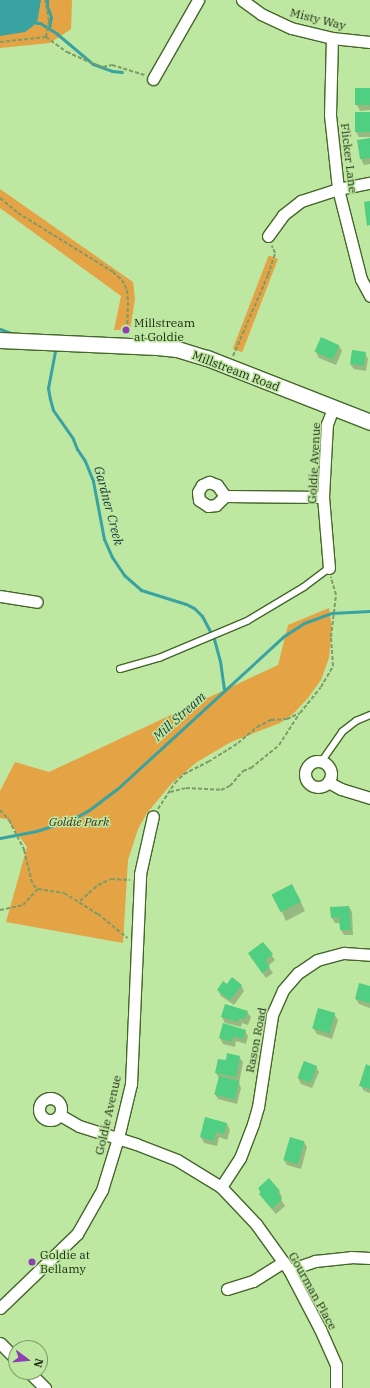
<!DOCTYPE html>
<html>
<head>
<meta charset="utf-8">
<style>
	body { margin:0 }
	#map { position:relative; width:370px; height:1388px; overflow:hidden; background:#bee7a2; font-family:"IBM Plex Serif",serif }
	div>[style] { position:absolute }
	.green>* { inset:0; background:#e4a344; transform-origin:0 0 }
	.water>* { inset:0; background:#38a3a1 }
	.shadow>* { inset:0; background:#0003 }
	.stream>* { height:3px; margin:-1.5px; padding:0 1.5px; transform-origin:1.5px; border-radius:1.5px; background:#38a3a1 }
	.building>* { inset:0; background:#50ce81; transform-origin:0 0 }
	.path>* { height:2px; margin-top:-1px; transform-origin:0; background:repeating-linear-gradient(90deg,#7e9c68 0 4px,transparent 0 6px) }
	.roads { filter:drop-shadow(1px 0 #446728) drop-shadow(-1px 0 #446728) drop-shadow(0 1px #446728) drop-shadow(0 -1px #446728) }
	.service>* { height:5.5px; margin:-2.75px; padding:0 2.75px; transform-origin:2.75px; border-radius:2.75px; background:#fff }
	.minor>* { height:11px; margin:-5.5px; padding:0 5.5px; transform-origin:5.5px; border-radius:5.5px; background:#fff }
	.minor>.ring { margin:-5.5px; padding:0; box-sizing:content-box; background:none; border:11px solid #fff; border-radius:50% }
	.secondary>* { height:15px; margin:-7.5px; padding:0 7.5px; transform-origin:7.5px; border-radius:7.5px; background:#fff }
	.dots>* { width:11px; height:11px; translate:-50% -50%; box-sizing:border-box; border:2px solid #bee7a2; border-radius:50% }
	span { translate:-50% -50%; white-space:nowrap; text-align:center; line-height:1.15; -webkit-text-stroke:3px #bee7a2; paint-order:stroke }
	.street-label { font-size:12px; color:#1b2a10 }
	.poi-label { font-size:12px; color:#1b2a10 }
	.left { translate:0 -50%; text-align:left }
	.park-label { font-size:12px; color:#3c2d1a; font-style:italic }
	.water-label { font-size:13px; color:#20403f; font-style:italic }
	.north { position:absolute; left:8px; top:1340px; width:40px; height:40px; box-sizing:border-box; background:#bee7a2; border:1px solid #7d9b68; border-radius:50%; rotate:106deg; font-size:11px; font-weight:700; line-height:16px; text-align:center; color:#1b2a10 }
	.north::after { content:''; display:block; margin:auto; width:14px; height:18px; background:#8d40b1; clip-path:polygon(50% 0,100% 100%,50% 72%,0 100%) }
</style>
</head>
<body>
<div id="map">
	<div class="green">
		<div style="clip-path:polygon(0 0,72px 0,71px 29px,50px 43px,0 48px)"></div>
		<div style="clip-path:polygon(0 189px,133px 282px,135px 299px,130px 330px,114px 330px,121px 296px,0 208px)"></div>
		<div style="left:278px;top:259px;width:100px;height:10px;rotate:111deg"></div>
		<div style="clip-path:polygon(329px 608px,332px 628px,329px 658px,321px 680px,308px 698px,293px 714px,280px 723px,231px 742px,197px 762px,172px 783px,147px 813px,138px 829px,128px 860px,123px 943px,6px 922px,27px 847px,7px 819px,0 818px,0 791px,15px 762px,49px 772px,278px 665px,288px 625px)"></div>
	</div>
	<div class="water">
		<div style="clip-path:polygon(0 0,41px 0,37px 23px,25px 32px,0 36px)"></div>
	</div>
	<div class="shadow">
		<div style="clip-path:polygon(370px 89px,370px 110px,360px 111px,357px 105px)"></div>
		<div style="clip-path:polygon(370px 113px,370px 137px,359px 137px,356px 132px)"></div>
		<div style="clip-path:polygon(370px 139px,370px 164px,364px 165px,361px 159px,358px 141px)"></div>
		<div style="clip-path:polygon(339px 346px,342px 351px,336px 365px,319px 358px,316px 352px)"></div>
		<div style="clip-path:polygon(365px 353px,368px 359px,366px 371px,354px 369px,350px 364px)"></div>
		<div style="clip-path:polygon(297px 894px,305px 911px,286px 921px,282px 912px)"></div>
		<div style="clip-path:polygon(349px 907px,352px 912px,353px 935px,344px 935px,341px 930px,340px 923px,335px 923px,332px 918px)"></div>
		<div style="clip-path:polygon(263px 943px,275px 960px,268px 966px,273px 973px,266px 978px,249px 954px)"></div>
		<div style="clip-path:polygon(227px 985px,241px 985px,244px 991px,234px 1005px,221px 996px,218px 990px)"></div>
		<div style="clip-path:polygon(370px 987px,370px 1008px,359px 1004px,356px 999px)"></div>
		<div style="clip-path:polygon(247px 1012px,251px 1017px,248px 1025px,242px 1023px,241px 1027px,225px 1023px,222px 1017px)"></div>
		<div style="clip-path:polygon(334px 1014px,338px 1020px,332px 1039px,317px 1034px,313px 1028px)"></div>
		<div style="clip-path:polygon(224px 1024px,245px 1031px,248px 1036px,246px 1044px,236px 1041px,235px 1047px,223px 1044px,220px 1038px)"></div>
		<div style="clip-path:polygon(239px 1057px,243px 1062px,239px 1083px,241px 1088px,237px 1104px,218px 1099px,215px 1094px,219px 1078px,216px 1073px)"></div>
		<div style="clip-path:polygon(316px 1067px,319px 1072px,312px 1088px,301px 1084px,298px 1078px)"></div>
		<div style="clip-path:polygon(370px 1067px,370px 1093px,364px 1091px,361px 1086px)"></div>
		<div style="clip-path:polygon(227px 1124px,230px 1130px,227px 1140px,219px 1137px,217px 1146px,204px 1143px,201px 1137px)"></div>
		<div style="clip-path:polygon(304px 1142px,307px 1147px,301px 1169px,287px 1165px,284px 1160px)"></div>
		<div style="clip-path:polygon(259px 1189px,279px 1191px,282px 1197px,280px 1198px,285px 1206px,276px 1214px,264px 1200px)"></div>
	</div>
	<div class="stream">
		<div style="left:47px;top:0;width:6px;rotate:90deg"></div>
		<div style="left:47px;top:6px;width:12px;rotate:70deg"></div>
		<div style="left:51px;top:17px;width:11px;rotate:100deg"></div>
		<div style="left:37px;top:23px;width:3px"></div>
		<div style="left:40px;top:23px;width:19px;rotate:32deg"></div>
		<div style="left:56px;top:33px;width:48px;rotate:40deg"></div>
		<div style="left:93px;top:64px;width:20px;rotate:20deg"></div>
		<div style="left:112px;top:71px;width:10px;rotate:6deg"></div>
		<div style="left:0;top:329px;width:14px;rotate:21deg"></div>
		<div style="left:56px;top:346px;width:43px;rotate:100.8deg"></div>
		<div style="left:48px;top:388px;width:11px;rotate:80deg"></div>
		<div style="left:50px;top:399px;width:11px;rotate:75deg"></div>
		<div style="left:53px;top:410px;width:35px;rotate:55deg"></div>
		<div style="left:73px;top:439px;width:11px;rotate:68deg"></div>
		<div style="left:77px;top:449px;width:14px;rotate:56deg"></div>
		<div style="left:85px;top:461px;width:22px;rotate:68deg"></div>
		<div style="left:93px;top:481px;width:59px;rotate:79.3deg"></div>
		<div style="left:104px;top:539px;width:20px;rotate:66deg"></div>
		<div style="left:112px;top:557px;width:22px;rotate:56deg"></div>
		<div style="left:124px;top:575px;width:23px;rotate:41deg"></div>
		<div style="left:141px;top:590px;width:47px;rotate:17.3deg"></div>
		<div style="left:186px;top:604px;width:9px;rotate:27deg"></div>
		<div style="left:194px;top:608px;width:11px;rotate:45deg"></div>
		<div style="left:202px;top:616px;width:26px;rotate:62deg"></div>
		<div style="left:214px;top:639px;width:23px;rotate:75deg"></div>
		<div style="left:220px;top:661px;width:28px;rotate:82deg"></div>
		<div style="left:0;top:838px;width:37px;rotate:-11deg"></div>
		<div style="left:36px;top:831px;width:37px;rotate:-17deg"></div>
		<div style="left:71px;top:820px;width:21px;rotate:-29deg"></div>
		<div style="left:89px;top:810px;width:34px;rotate:-37deg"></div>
		<div style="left:116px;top:790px;width:228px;rotate:-42.5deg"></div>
		<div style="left:284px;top:636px;width:24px;rotate:-33deg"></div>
		<div style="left:304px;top:623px;width:29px;rotate:-20deg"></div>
		<div style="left:331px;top:613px;width:39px;rotate:-3deg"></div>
	</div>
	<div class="building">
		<div style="left:355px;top:88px;width:15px;height:17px"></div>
		<div style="left:355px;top:112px;width:15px;height:20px"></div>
		<div style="clip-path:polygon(370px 138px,370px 158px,360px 159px,357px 140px)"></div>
		<div style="clip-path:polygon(370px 201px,370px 225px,367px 226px,364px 202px)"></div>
		<div style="left:321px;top:337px;width:20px;height:16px;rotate:24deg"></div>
		<div style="left:352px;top:350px;width:14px;height:14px;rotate:8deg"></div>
		<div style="left:292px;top:884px;width:20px;height:23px;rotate:63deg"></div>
		<div style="clip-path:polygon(349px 906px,351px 930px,340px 930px,339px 917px,331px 918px,330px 907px)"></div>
		<div style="clip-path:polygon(263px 942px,273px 954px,265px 960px,270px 967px,262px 973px,248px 953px)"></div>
		<div style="clip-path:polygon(232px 977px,242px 985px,230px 1000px,217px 990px,223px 981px,227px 984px)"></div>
		<div style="clip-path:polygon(359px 983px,370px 986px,370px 1003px,355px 999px)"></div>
		<div style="clip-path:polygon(225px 1004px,248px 1011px,245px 1019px,239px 1018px,238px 1022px,221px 1017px)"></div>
		<div style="left:318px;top:1008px;width:18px;height:21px;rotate:16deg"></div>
		<div style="clip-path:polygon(223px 1023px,246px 1030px,243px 1039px,233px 1036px,232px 1042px,219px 1038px)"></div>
		<div style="clip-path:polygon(227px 1053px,240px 1056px,236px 1077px,215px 1073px,218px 1059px,226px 1060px)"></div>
		<div style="left:304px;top:1061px;width:14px;height:18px;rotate:21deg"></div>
		<div style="clip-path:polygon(366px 1064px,370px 1066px,370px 1089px,359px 1086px)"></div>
		<div style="left:219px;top:1076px;width:21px;height:19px;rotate:14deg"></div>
		<div style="clip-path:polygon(205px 1117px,227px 1123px,224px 1134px,216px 1132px,214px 1141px,200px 1137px)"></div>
		<div style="left:290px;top:1137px;width:15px;height:24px;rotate:16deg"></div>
		<div style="clip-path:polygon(269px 1178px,280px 1191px,277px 1193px,282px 1199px,272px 1209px,259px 1194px,261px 1192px,258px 1188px)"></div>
	</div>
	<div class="path">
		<div style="left:46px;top:37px;width:26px;rotate:36deg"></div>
		<div style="left:67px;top:52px;width:24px;rotate:24deg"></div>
		<div style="left:89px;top:62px;width:15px;rotate:20deg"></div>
		<div style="left:103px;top:67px;width:9px;rotate:-13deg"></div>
		<div style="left:112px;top:65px;width:34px;rotate:17deg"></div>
		<div style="left:0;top:42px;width:46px;rotate:-6.2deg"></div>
		<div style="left:46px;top:37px;width:16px;rotate:-79deg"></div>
		<div style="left:49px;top:21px;width:21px;rotate:-101deg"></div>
		<div style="left:0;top:198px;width:23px;rotate:40deg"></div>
		<div style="left:18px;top:213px;width:112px;rotate:31.8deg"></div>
		<div style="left:113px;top:272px;width:12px;rotate:42deg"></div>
		<div style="left:122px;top:280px;width:11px;rotate:63deg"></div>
		<div style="left:127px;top:290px;width:12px;rotate:85deg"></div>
		<div style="left:128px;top:302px;width:32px;rotate:92deg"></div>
		<div style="left:233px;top:356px;width:88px;rotate:-66.6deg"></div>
		<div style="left:268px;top:275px;width:23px;rotate:-72deg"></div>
		<div style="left:275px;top:253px;width:8px;rotate:-113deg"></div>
		<div style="left:170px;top:792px;width:16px;rotate:-14deg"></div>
		<div style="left:186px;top:788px;width:35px;rotate:3deg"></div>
		<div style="left:221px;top:790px;width:10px;rotate:-24deg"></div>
		<div style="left:230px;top:786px;width:20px;rotate:-49deg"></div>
		<div style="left:243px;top:771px;width:9px;rotate:-21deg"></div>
		<div style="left:251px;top:768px;width:36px;rotate:-39deg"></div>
		<div style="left:279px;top:745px;width:37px;rotate:-57deg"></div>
		<div style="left:158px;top:809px;width:31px;rotate:-57deg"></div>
		<div style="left:175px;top:783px;width:13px;rotate:-45deg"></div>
		<div style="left:184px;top:774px;width:27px;rotate:-27deg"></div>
		<div style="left:208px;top:762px;width:36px;rotate:-32deg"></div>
		<div style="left:238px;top:743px;width:25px;rotate:-40deg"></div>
		<div style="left:257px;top:727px;width:16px;rotate:-27deg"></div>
		<div style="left:271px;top:720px;width:16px;rotate:-4deg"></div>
		<div style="left:287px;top:719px;width:14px;rotate:-25deg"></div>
		<div style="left:300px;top:713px;width:33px;rotate:-51deg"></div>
		<div style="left:321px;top:687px;width:24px;rotate:-60deg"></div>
		<div style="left:333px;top:666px;width:29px;rotate:-94deg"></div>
		<div style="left:331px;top:637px;width:42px;rotate:-83.2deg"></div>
		<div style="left:336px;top:595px;width:19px;rotate:-106deg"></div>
		<div style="left:0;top:810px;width:13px;rotate:48deg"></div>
		<div style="left:9px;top:820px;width:34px;rotate:63deg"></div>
		<div style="left:24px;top:850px;width:36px;rotate:76deg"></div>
		<div style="left:33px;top:885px;width:6px;rotate:39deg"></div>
		<div style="left:80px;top:901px;width:24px;rotate:-42deg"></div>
		<div style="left:98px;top:885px;width:14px;rotate:-25deg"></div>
		<div style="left:111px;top:879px;width:19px;rotate:3deg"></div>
		<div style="left:0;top:910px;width:24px;rotate:-12deg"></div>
		<div style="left:23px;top:905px;width:22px;rotate:-47deg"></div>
		<div style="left:38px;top:889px;width:26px;rotate:9deg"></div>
		<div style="left:64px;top:893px;width:40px;rotate:32deg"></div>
		<div style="left:98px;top:914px;width:38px;rotate:39deg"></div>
	</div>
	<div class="roads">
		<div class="service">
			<div style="left:120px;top:669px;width:41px;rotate:-15.8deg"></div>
			<div style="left:159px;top:658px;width:95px;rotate:-22.8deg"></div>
			<div style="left:247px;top:621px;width:66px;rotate:-30.8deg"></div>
			<div style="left:304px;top:587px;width:31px;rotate:-37deg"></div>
			<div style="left:322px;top:761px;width:35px;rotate:-55deg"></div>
			<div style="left:342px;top:732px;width:18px;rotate:-38deg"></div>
			<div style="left:356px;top:721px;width:15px;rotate:-23deg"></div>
		</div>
		<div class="minor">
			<div style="left:242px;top:0;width:24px;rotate:36deg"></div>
			<div style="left:261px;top:14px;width:33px;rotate:25deg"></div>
			<div style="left:291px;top:28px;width:42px;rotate:13.7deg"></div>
			<div style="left:332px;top:38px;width:38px;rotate:6deg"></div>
			<div style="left:332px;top:38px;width:77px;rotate:91.5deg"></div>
			<div style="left:330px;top:115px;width:74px;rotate:83.8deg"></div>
			<div style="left:338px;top:189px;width:93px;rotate:75.7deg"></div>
			<div style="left:361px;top:279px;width:19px;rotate:62deg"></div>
			<div style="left:153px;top:79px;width:91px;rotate:-60.3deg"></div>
			<div style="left:268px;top:236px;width:26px;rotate:-54deg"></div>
			<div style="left:283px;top:215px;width:23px;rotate:-38deg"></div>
			<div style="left:301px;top:201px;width:39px;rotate:-18deg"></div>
			<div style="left:338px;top:189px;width:33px;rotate:-11deg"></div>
			<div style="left:209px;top:482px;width:9px;rotate:21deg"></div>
			<div style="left:217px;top:485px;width:14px;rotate:54deg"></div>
			<div style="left:225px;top:496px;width:13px;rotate:135deg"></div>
			<div style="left:216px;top:505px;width:8px;rotate:173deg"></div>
			<div style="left:208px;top:506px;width:11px;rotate:-146deg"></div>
			<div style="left:199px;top:500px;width:8px;rotate:-97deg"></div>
			<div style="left:198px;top:492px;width:8px;rotate:-60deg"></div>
			<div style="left:202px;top:485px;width:8px;rotate:-23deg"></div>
			<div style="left:225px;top:496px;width:98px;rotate:0.6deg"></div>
			<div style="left:329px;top:568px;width:71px;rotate:-94.8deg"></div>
			<div style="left:323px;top:497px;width:73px;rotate:-86.9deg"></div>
			<div style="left:327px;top:424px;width:17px;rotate:-69deg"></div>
			<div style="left:0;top:596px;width:37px;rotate:9deg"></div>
			<div class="ring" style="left:305px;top:761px;width:15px;height:15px"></div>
			<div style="left:328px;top:782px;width:15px;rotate:28deg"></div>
			<div style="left:341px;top:789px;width:30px;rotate:17deg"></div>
			<div class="ring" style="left:39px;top:1098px;width:11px;height:11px"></div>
			<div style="left:60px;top:1115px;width:22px;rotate:30deg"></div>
			<div style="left:79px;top:1126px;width:60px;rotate:17.5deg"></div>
			<div style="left:136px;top:1144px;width:44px;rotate:21.3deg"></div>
			<div style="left:177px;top:1160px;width:52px;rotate:31.5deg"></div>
			<div style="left:221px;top:1187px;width:51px;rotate:46.6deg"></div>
			<div style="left:256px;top:1224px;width:57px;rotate:54.3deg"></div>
			<div style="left:289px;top:1270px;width:67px;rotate:62.3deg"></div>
			<div style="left:320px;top:1329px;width:39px;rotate:66deg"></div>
			<div style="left:336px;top:1365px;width:23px;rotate:90deg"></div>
			<div style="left:221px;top:1187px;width:35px;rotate:-57deg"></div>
			<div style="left:240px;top:1158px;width:36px;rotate:-69deg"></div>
			<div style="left:253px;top:1124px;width:18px;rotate:-74deg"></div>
			<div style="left:258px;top:1107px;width:93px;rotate:-81.3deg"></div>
			<div style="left:272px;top:1015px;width:27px;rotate:-66deg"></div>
			<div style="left:283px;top:990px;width:23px;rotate:-49deg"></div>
			<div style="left:298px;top:973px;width:23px;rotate:-34deg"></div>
			<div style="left:317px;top:960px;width:28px;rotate:-15deg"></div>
			<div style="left:344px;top:953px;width:26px;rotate:4deg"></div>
			<div style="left:289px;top:1270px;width:28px;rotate:-19deg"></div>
			<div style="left:315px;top:1261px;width:36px;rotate:-6deg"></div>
			<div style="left:351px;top:1257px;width:19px;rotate:3deg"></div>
			<div style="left:227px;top:1289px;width:27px;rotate:-17deg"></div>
			<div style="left:253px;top:1281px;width:36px;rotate:-32deg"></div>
			<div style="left:0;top:1308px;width:107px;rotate:-43.9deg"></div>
			<div style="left:77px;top:1234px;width:51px;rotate:-60.4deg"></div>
			<div style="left:102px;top:1190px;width:54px;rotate:-72.9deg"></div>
			<div style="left:118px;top:1138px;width:56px;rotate:-76.5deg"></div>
			<div style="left:131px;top:1084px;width:210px;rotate:-87.5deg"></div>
			<div style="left:140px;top:874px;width:59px;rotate:-77.4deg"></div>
			<div style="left:0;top:1343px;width:23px;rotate:45deg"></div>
			<div style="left:29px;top:1372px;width:23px;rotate:45deg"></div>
		</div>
		<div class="secondary">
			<div style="left:0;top:340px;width:157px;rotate:2.6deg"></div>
			<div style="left:157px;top:347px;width:20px;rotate:6deg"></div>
			<div style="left:177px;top:349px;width:31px;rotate:17deg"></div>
			<div style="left:207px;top:358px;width:175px;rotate:21.4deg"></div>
		</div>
	</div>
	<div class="dots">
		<div style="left:126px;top:330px;background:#8d40b1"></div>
		<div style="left:32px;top:1262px;background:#8d40b1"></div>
	</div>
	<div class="street-label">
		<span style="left:318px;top:19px;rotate:14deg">Misty Way</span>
		<span style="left:349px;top:158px;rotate:83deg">Flicker Lane</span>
		<span style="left:236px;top:371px;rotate:21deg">Millstream Road</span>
		<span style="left:314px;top:463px;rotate:-87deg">Goldie Avenue</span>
		<span style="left:256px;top:1040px;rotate:-79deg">Rason Road</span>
		<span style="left:108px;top:1115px;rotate:-77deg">Goldie Avenue</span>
		<span style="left:313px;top:1291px;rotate:61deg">Gourman Place</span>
	</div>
	<div class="poi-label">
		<span class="left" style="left:134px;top:330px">Millstream<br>at Goldie</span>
		<span class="left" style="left:40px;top:1262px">Goldie at<br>Bellamy</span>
	</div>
	<div class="park-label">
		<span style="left:79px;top:822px">Goldie Park</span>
	</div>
	<div class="water-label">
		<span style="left:108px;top:506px;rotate:75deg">Gardner Creek</span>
		<span style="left:180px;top:717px;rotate:-42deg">Mill Stream</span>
	</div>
	<div class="north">N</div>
</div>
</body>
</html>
